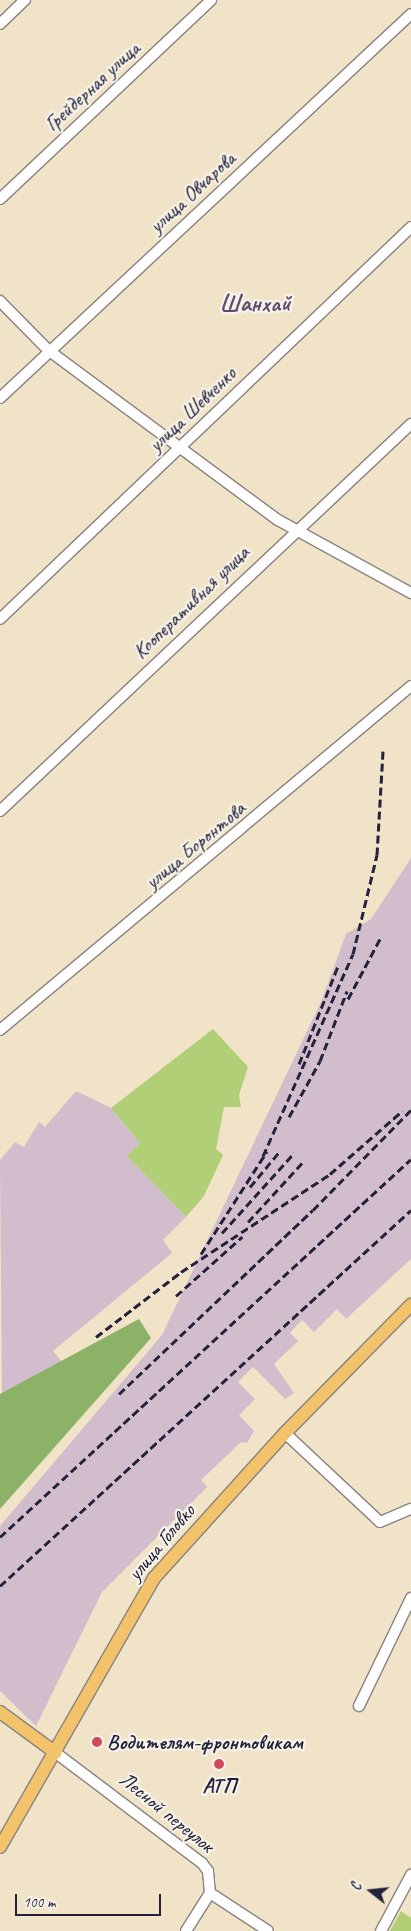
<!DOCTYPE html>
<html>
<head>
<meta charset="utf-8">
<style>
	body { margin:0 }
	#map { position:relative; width:411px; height:1931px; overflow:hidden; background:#f0e3c7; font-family:Caveat,sans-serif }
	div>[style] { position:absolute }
	.industrial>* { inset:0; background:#d1bdcc }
	.green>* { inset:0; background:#b0cf76 }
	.forest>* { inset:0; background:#8cb267 }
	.roads { filter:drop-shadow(1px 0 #898281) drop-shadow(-1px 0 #898281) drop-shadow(0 1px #898281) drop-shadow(0 -1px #898281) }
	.minor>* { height:10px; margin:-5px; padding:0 5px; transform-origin:5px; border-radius:5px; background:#fff }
	.major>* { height:12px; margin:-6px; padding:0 6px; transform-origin:6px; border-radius:6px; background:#f2c36a }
	.rail>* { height:3px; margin-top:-1.5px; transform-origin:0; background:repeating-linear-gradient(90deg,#22223b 0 8px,transparent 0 12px) }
	.dots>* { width:14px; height:14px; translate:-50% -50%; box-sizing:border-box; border:2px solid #f7f3e8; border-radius:50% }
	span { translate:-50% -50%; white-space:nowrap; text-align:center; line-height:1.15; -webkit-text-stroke:4.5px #f7f3e8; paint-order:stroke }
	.street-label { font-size:21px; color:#22223b }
	.poi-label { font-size:21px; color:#22223b; font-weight:700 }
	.left { translate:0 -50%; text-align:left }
	.quarter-label { font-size:24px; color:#604b6e; font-weight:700 }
	.north { position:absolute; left:346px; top:1866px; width:50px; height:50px; -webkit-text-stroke:4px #f7f3e8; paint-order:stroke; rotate:286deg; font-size:14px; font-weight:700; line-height:20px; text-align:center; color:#22223b }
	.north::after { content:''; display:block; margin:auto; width:18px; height:22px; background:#22223b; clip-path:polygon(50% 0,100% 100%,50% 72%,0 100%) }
	.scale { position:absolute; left:15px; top:1894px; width:146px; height:22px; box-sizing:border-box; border:2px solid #22223b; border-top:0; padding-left:6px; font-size:15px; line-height:18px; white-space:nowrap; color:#22223b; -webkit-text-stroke:4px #f7f3e8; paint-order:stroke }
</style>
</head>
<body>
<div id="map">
	<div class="industrial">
		<div style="clip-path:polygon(411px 858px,411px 1259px,346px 1319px,337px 1309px,314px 1332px,302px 1320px,290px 1333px,298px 1341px,274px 1364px,294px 1393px,285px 1399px,253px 1367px,238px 1382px,255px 1399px,239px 1415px,254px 1431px,247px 1443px,241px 1442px,201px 1480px,207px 1487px,102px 1592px,36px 1726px,0 1691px,0 1526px,162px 1335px,321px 1002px,346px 934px,371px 919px)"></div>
		<div style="clip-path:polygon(76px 1091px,111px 1108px,140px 1143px,127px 1156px,186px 1217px,163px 1240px,172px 1253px,53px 1351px,63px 1363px,2px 1395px,0 1160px,15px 1142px,24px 1147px,39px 1122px,45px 1127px)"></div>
	</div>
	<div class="green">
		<div style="clip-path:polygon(213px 1029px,248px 1067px,239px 1095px,241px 1107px,224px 1107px,216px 1149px,223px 1155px,204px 1196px,186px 1217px,127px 1156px,140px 1143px,111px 1108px)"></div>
		<div style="clip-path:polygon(401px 1911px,411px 1918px,411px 1931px,390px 1931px)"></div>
	</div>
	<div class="forest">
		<div style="clip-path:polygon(139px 1319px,151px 1338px,0 1509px,0 1394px)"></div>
	</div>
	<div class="roads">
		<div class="minor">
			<div style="left:0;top:24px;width:35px;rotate:-44deg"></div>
			<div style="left:0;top:199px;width:290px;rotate:-43.3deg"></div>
			<div style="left:0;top:301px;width:69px;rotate:45.6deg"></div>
			<div style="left:48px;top:350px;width:286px;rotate:36.5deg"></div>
			<div style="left:278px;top:520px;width:152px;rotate:28.8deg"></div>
			<div style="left:0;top:398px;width:562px;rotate:-43.05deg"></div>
			<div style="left:0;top:619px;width:568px;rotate:-43.64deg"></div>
			<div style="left:0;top:811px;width:565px;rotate:-43.28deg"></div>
			<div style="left:0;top:1030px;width:536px;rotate:-39.93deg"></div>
			<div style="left:285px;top:1433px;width:130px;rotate:43.1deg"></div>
			<div style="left:380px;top:1522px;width:34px;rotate:-23deg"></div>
			<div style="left:359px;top:1706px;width:120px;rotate:-64.3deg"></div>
			<div style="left:56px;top:1753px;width:183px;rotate:37deg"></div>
			<div style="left:202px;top:1863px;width:10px;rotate:53deg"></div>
			<div style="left:208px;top:1871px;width:22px;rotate:85deg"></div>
			<div style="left:210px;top:1893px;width:45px;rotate:122.3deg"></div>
			<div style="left:210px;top:1893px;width:69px;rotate:33.2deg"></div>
			<div style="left:381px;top:1931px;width:64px;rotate:-61.8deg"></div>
		</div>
		<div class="major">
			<div style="left:0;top:1712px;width:69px;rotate:36.2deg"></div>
			<div style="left:0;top:1847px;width:310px;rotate:-60.2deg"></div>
			<div style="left:154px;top:1578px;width:195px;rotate:-47.9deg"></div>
			<div style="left:285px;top:1433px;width:180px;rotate:-45.5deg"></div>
		</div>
	</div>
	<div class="rail">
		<div style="left:348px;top:999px;width:70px;rotate:-62deg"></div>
		<div style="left:299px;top:1064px;width:105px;rotate:-68.3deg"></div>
		<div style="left:289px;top:1117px;width:64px;rotate:-61deg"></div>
		<div style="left:320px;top:1061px;width:75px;rotate:-68.9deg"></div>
		<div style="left:263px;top:1156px;width:221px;rotate:-66deg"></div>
		<div style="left:353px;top:954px;width:102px;rotate:-76.4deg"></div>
		<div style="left:377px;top:855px;width:104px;rotate:-86.7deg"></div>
		<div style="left:250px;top:1187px;width:47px;rotate:-50.2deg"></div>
		<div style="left:248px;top:1222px;width:81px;rotate:-47.5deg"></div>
		<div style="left:222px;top:1233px;width:108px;rotate:-48deg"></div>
		<div style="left:201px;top:1254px;width:122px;rotate:-57.3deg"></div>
		<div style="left:176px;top:1296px;width:89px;rotate:-41.8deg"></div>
		<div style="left:96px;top:1337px;width:107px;rotate:-37.4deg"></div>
		<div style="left:181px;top:1272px;width:178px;rotate:-33.3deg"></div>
		<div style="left:330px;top:1174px;width:96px;rotate:-41.2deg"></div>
		<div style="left:119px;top:1394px;width:267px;rotate:-43.5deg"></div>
		<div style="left:313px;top:1210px;width:140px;rotate:-45.6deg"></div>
		<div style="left:0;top:1537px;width:558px;rotate:-42.6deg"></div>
		<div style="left:0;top:1586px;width:557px;rotate:-42.45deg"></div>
	</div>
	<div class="dots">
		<div style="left:97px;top:1742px;background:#d1495b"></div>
		<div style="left:219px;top:1764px;background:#d1495b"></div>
	</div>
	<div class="street-label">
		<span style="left:92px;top:86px;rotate:-43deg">Грейдерная улица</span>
		<span style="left:192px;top:192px;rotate:-43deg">улица Овчарова</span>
		<span style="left:192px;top:409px;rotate:-44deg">улица Шевченко</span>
		<span style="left:191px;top:602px;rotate:-44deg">Кооперативная улица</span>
		<span style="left:195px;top:845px;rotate:-40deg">улица Боронтова</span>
		<span style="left:161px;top:1542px;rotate:-50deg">улица Головко</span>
		<span style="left:167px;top:1812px;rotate:39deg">Лесной переулок</span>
	</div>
	<div class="poi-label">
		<span class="left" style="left:107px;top:1742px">Водителям-фронтовикам</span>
		<span style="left:219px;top:1785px">АТП</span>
	</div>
	<div class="quarter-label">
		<span style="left:255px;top:304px">Шанхай</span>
	</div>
	<div class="north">С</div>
	<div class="scale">100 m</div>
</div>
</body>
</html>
